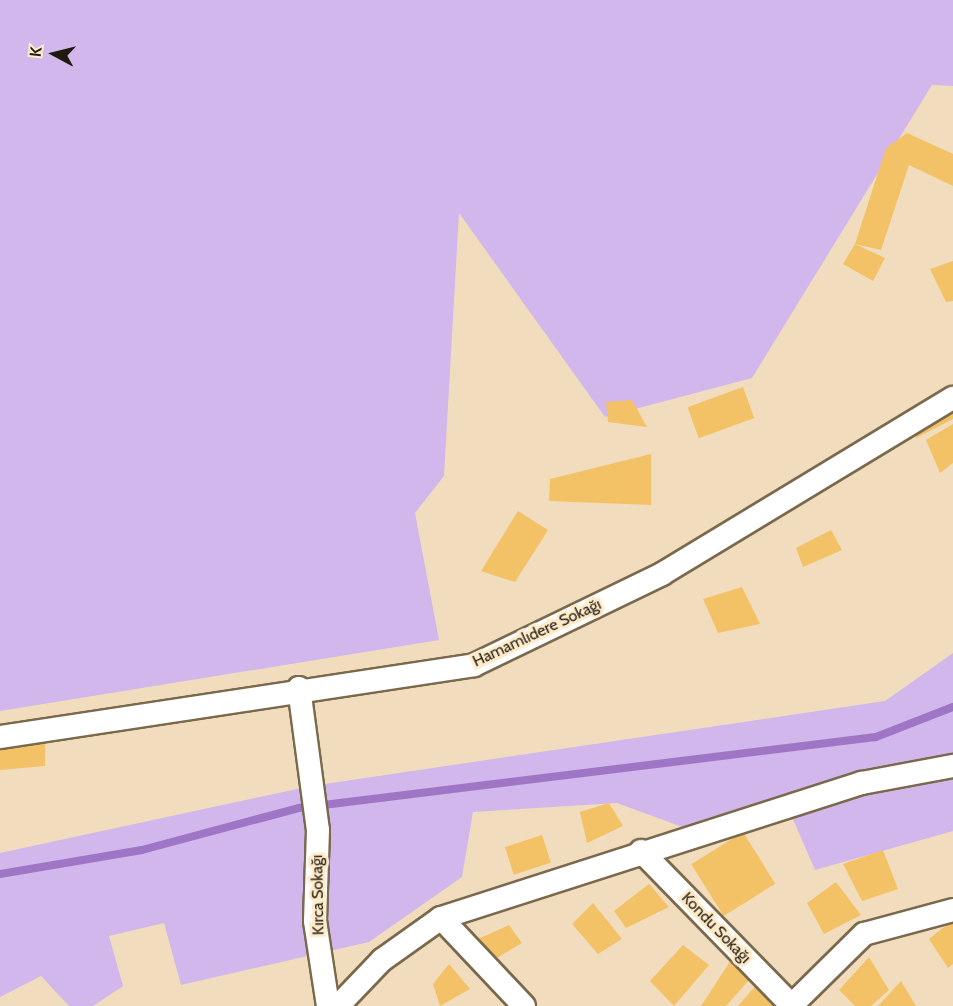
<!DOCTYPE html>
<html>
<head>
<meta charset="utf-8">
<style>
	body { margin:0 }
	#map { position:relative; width:953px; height:1006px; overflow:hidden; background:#f1ddbd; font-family:Cabin,sans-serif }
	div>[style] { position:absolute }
	.green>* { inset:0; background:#d1b7ec }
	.stream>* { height:8px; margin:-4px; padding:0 4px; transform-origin:4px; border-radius:4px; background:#9f75c5 }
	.building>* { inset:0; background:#f3c166; transform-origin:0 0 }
	.roads { filter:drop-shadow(2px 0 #7a694d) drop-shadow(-2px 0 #7a694d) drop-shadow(0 2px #7a694d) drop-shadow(0 -2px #7a694d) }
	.minor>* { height:22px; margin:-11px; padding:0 11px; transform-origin:11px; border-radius:11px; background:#fff }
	span { translate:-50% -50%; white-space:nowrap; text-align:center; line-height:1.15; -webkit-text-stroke:6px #feebca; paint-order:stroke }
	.street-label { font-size:16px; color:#20190e }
	.north { position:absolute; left:24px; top:24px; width:60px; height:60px; -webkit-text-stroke:4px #feebca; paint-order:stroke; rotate:277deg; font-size:16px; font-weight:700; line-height:24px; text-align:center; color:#20190e }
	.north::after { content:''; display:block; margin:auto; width:21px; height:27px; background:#20190e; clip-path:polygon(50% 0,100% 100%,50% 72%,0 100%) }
</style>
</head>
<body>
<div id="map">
	<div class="green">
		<div style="clip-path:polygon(0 0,953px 0,953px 86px,932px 85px,752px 378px,605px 417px,459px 213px,444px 476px,415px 513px,439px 640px,0 711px)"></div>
		<div style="clip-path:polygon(953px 653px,953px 831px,815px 870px,792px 817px,685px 828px,617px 803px,473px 812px,462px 877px,369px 942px,181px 985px,164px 923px,109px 936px,123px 986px,93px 1006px,69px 1006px,41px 976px,0 997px,0 853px,311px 786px,885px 701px)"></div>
	</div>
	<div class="stream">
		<div style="left:0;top:874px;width:144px;rotate:-9.6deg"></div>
		<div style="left:142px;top:850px;width:163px;rotate:-15deg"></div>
		<div style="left:299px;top:808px;width:581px;rotate:-7.01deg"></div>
		<div style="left:876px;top:737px;width:83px;rotate:-21.3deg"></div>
	</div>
	<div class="building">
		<div style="clip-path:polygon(907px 133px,953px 154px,953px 186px,909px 165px,881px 250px,855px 244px,885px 258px,873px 281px,843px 264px,855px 244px,886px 148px)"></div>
		<div style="clip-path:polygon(953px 261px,953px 301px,946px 302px,930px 269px)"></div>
		<div style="left:743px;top:387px;width:33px;height:59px;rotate:70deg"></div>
		<div style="clip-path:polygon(632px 400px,647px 427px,608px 422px,606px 402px)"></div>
		<div style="clip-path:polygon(944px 410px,953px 413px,953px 419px,916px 438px,912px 418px)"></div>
		<div style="clip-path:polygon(953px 424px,953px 463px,940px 473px,926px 440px)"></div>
		<div style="clip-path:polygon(651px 454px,651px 505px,549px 501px,550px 479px)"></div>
		<div style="clip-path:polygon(518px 511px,548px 530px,515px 582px,481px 571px)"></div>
		<div style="clip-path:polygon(831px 530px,842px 550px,803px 567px,796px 548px)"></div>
		<div style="clip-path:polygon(742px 587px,760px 624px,718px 633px,703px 599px)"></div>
		<div style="clip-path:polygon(45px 739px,45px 766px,0 770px,0 745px)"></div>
		<div style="clip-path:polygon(609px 803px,623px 826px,587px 843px,580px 812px)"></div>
		<div style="left:743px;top:832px;width:61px;height:61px;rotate:58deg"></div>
		<div style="left:542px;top:835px;width:29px;height:39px;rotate:72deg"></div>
		<div style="clip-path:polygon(883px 850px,898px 889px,862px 901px,843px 864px)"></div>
		<div style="clip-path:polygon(836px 882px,861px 915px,824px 934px,807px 903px)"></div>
		<div style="clip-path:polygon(649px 884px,669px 907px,626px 928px,614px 911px)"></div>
		<div style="clip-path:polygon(593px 903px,622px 939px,598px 954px,572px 924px)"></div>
		<div style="clip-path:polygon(953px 920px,953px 964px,948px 968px,929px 939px)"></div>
		<div style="clip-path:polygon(509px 925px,522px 943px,485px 965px,478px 939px)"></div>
		<div style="clip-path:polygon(683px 945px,709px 965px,674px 1006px,650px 981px)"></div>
		<div style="clip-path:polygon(869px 957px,889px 990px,871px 1006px,855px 1006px,839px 990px)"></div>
		<div style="clip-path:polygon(731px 960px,749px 980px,726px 1006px,701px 1006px)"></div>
		<div style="clip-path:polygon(449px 964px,470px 989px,440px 1006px,433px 984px)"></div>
		<div style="clip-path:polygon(901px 981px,916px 1006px,878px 1006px)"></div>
		<div style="clip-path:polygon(757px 984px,782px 1006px,738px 1006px)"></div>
	</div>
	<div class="roads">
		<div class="minor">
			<div style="left:299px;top:688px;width:143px;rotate:82.4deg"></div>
			<div style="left:318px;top:830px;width:91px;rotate:91.9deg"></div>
			<div style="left:315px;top:921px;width:86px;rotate:81.3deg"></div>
			<div style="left:0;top:737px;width:479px;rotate:-8.6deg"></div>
			<div style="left:474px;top:665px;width:209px;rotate:-25.8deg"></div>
			<div style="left:662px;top:574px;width:340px;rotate:-31.2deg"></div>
			<div style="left:641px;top:851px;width:216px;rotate:45.7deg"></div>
			<div style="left:441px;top:918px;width:121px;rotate:46.7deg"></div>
			<div style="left:338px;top:1006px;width:64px;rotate:-46.3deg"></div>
			<div style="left:382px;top:960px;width:72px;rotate:-35.4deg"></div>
			<div style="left:441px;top:918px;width:442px;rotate:-17.8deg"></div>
			<div style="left:862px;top:783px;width:93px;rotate:-10.6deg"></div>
			<div style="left:791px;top:1006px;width:103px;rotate:-44.6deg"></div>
			<div style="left:864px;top:934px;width:92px;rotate:-15.1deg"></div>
		</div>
	</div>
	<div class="street-label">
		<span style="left:537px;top:633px;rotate:-25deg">Hamamlıdere Sokağı</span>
		<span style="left:318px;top:895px;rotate:-91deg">Kırca Sokağı</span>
		<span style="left:716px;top:928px;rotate:46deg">Kondu Sokağı</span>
	</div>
	<div class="north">K</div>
</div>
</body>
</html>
